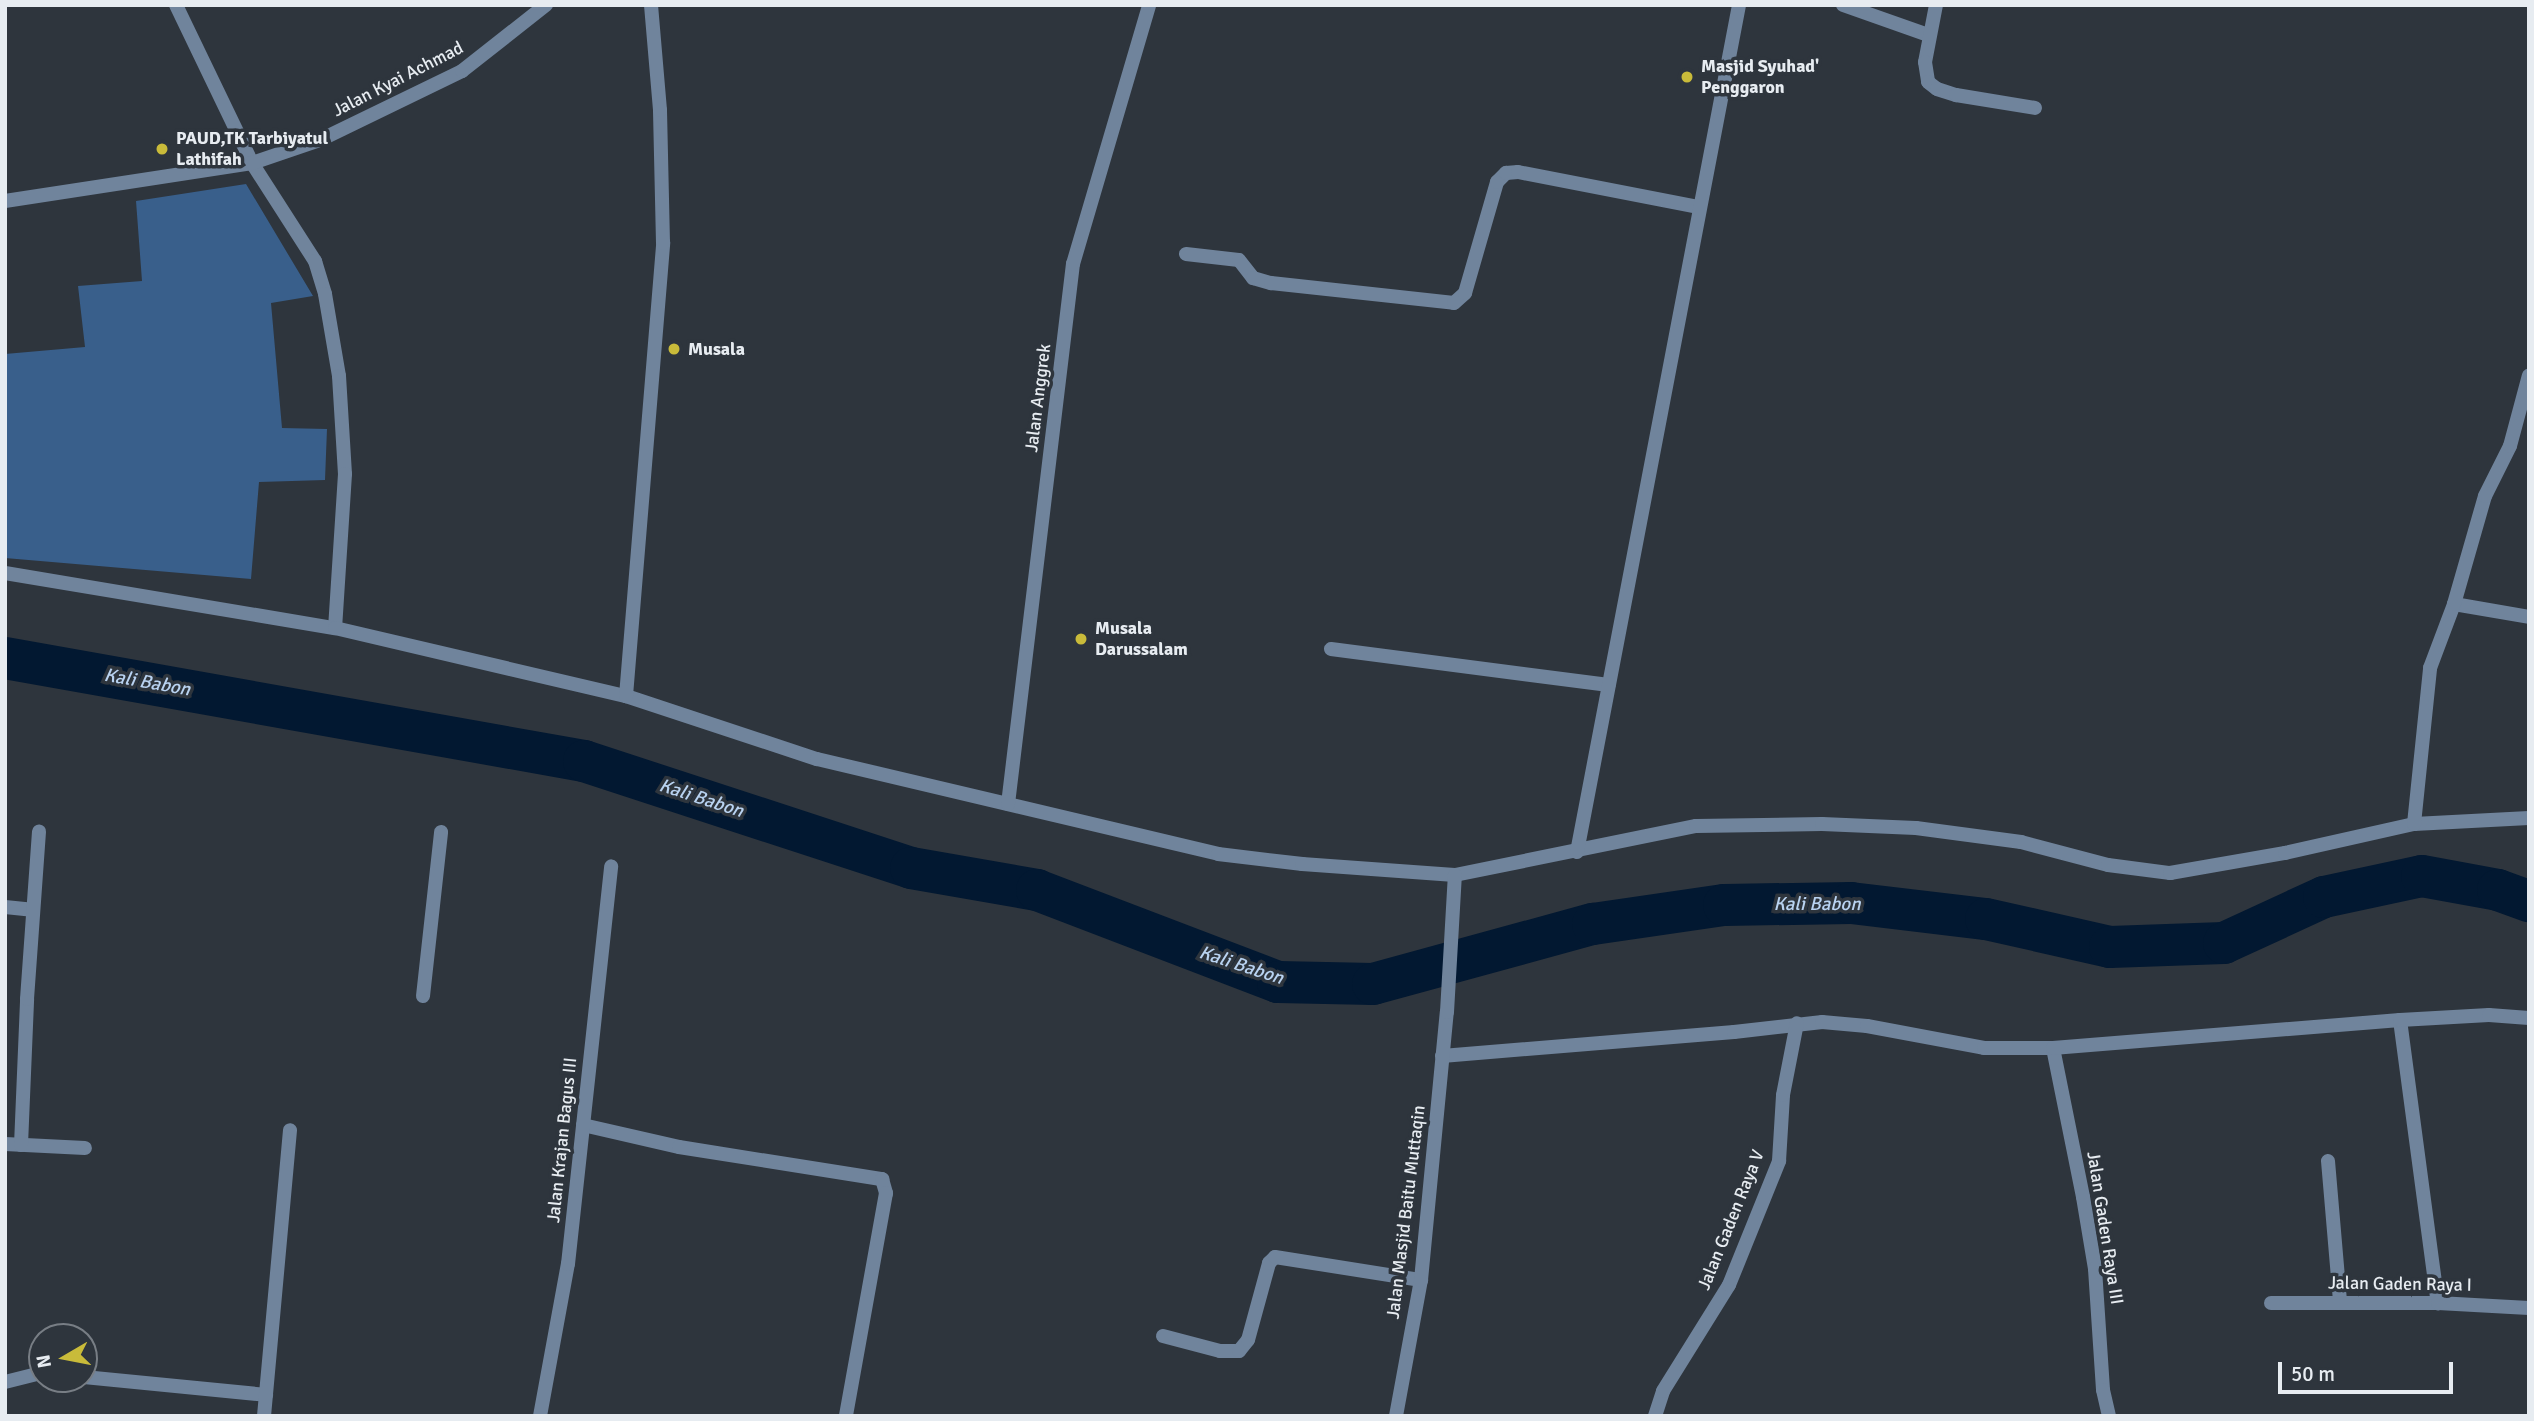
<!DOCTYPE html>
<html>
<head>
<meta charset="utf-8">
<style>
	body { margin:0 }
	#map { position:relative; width:2534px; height:1421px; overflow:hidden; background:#2e353d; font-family:Signika,sans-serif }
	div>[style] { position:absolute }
	.green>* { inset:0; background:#395f8b }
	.river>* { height:42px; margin:-21px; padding:0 21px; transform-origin:21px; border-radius:21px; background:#021831 }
	.street>* { height:14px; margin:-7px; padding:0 7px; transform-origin:7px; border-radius:7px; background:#70849c }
	.dots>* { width:19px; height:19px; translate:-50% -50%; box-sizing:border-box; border:4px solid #2e353d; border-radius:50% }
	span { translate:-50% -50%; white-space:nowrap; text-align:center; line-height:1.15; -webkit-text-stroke:7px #2e353d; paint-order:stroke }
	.poi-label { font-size:18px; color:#e7ecf1; font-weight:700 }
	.left { translate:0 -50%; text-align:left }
	.street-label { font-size:18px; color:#e7ecf1 }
	.water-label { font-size:19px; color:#b9d3f1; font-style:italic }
	.frame { position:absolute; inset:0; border:7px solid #e7ecf1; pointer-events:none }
	.north { position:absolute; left:28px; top:1323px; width:70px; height:70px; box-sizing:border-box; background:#2e353d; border:2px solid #787e85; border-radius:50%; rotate:260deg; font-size:19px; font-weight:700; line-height:28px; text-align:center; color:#e7ecf1 }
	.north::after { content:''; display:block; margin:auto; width:24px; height:32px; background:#c9bb3a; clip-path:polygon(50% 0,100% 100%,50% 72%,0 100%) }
	.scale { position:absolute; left:2278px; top:1362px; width:175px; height:32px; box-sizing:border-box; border:4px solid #e7ecf1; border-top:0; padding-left:9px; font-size:21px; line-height:24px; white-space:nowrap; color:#e7ecf1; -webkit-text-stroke:5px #2e353d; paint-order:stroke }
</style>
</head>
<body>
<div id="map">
	<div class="green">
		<div style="clip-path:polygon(246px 184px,313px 296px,271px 303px,282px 428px,327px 429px,325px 480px,259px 482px,251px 579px,5px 558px,5px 354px,85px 347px,78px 286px,142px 281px,136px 201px)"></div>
	</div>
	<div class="river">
		<div style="left:5px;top:658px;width:588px;rotate:10.09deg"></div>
		<div style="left:584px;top:761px;width:344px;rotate:18.1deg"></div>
		<div style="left:911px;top:868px;width:128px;rotate:9.9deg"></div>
		<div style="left:1037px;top:890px;width:258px;rotate:20.9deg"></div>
		<div style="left:1278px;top:982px;width:95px;rotate:1.2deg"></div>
		<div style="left:1373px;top:984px;width:228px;rotate:-15.3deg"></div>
		<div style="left:1593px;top:924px;width:132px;rotate:-8.3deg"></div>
		<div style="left:1724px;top:905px;width:127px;rotate:-0.9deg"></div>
		<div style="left:1851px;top:903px;width:136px;rotate:6.8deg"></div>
		<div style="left:1986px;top:919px;width:127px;rotate:12.7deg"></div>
		<div style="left:2110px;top:947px;width:114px;rotate:-2deg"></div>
		<div style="left:2224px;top:943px;width:110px;rotate:-24.7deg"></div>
		<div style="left:2324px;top:897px;width:100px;rotate:-12.1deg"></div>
		<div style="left:2422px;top:876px;width:77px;rotate:10.4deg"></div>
		<div style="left:2498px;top:890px;width:33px;rotate:20deg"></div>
	</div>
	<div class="street">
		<div style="left:176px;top:5px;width:175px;rotate:64.3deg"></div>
		<div style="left:252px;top:163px;width:117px;rotate:57.3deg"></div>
		<div style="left:315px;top:261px;width:34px;rotate:73deg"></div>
		<div style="left:325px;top:294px;width:83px;rotate:80.3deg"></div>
		<div style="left:339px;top:376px;width:98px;rotate:86.5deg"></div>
		<div style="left:345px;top:474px;width:154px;rotate:93.7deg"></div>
		<div style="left:1843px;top:5px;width:90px;rotate:19.4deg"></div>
		<div style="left:1936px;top:5px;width:58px;rotate:100.9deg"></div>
		<div style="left:1925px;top:62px;width:20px;rotate:81deg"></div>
		<div style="left:1928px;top:82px;width:11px;rotate:38deg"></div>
		<div style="left:1937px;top:89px;width:20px;rotate:18deg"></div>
		<div style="left:1956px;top:95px;width:80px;rotate:9.3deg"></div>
		<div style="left:5px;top:201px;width:250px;rotate:-8.7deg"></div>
		<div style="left:252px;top:163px;width:72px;rotate:-18.7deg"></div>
		<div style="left:320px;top:140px;width:158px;rotate:-25.9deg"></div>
		<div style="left:462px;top:71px;width:107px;rotate:-38.2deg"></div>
		<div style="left:1186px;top:254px;width:53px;rotate:6.5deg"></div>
		<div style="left:1239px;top:260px;width:23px;rotate:52deg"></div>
		<div style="left:1253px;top:278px;width:19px;rotate:16deg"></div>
		<div style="left:1271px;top:283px;width:184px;rotate:6.2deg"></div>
		<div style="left:1454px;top:303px;width:15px;rotate:-42deg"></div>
		<div style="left:1465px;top:293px;width:116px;rotate:-73.9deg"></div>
		<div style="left:1497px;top:182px;width:13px;rotate:-45deg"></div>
		<div style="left:1506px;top:173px;width:12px;rotate:-5deg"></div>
		<div style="left:1518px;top:172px;width:183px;rotate:11deg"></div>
		<div style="left:5px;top:573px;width:335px;rotate:9.5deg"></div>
		<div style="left:335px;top:628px;width:299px;rotate:13.2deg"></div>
		<div style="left:626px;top:696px;width:201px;rotate:18.3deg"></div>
		<div style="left:817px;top:759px;width:412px;rotate:13.3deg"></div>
		<div style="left:1218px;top:854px;width:85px;rotate:6.8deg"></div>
		<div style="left:1302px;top:864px;width:153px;rotate:4.1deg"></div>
		<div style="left:1455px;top:875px;width:246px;rotate:-11.5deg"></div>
		<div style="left:1696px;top:826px;width:126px;rotate:-0.9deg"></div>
		<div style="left:1822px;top:824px;width:94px;rotate:2.4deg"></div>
		<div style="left:1916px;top:828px;width:106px;rotate:7.6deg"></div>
		<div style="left:2021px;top:842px;width:90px;rotate:14.8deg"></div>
		<div style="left:2108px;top:865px;width:63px;rotate:7.4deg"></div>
		<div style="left:2170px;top:873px;width:117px;rotate:-9.9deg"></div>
		<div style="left:2285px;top:853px;width:132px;rotate:-12.7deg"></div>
		<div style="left:2414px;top:824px;width:115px;rotate:-3deg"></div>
		<div style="left:2454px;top:604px;width:76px;rotate:9.8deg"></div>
		<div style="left:1331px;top:649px;width:280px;rotate:7.4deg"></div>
		<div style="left:626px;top:696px;width:455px;rotate:-85.3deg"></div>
		<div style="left:663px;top:243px;width:133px;rotate:-91.3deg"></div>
		<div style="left:660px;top:110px;width:105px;rotate:-94.9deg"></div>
		<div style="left:1008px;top:804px;width:544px;rotate:-83.14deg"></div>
		<div style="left:1073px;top:264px;width:270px;rotate:-73.6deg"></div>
		<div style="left:2414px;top:824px;width:157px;rotate:-84.1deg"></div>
		<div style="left:2430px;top:668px;width:68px;rotate:-69.4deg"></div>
		<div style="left:2454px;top:604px;width:112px;rotate:-74deg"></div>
		<div style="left:2485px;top:496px;width:56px;rotate:-63.4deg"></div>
		<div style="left:2510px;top:446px;width:73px;rotate:-75deg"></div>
		<div style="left:1577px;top:852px;width:862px;rotate:-79.17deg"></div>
		<div style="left:5px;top:907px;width:27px;rotate:6deg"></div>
		<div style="left:423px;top:996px;width:165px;rotate:-83.7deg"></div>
		<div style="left:2400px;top:1020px;width:286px;rotate:82.4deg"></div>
		<div style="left:2053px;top:1048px;width:152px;rotate:78.6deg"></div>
		<div style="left:2083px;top:1197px;width:73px;rotate:80.5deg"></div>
		<div style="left:2095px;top:1269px;width:121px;rotate:86.2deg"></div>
		<div style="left:2103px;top:1390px;width:27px;rotate:77deg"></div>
		<div style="left:1442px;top:1056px;width:293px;rotate:-4.7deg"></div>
		<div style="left:1734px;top:1032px;width:89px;rotate:-6.5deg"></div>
		<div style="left:1822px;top:1022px;width:45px;rotate:5.1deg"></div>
		<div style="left:1867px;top:1026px;width:119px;rotate:10.6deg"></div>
		<div style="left:1984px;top:1048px;width:69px"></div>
		<div style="left:2053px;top:1048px;width:348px;rotate:-4.6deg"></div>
		<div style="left:2400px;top:1020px;width:89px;rotate:-3.2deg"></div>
		<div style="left:2489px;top:1015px;width:40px;rotate:4.3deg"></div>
		<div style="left:583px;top:1125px;width:98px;rotate:12.9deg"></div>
		<div style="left:679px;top:1147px;width:206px;rotate:9deg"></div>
		<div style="left:882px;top:1179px;width:15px;rotate:74deg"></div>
		<div style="left:886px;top:1193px;width:227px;rotate:100.2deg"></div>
		<div style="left:5px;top:1144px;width:80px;rotate:2.9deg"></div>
		<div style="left:21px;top:1145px;width:146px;rotate:-87.6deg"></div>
		<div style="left:27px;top:999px;width:168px;rotate:-85.9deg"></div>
		<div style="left:2328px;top:1161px;width:142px;rotate:85.1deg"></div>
		<div style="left:2271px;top:1303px;width:167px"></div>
		<div style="left:2438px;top:1303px;width:91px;rotate:3.1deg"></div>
		<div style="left:1163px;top:1336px;width:59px;rotate:14.7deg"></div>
		<div style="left:1220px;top:1351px;width:19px"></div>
		<div style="left:1239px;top:1351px;width:14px;rotate:-51deg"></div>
		<div style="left:1248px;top:1340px;width:80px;rotate:-74.7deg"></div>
		<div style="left:1269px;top:1263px;width:8px;rotate:-45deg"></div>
		<div style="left:1275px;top:1257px;width:148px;rotate:9deg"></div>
		<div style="left:84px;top:1377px;width:183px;rotate:5.6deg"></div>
		<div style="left:5px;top:1382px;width:38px;rotate:-14deg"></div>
		<div style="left:264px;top:1416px;width:287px;rotate:-84.8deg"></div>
		<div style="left:540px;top:1416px;width:155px;rotate:-79.6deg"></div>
		<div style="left:568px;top:1264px;width:400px;rotate:-83.8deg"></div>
		<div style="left:1396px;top:1416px;width:138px;rotate:-79.6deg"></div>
		<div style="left:1421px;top:1280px;width:269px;rotate:-84.5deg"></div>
		<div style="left:1447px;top:1012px;width:137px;rotate:-86.7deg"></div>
		<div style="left:1655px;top:1416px;width:26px;rotate:-72deg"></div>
		<div style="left:1663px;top:1391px;width:125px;rotate:-58.1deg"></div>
		<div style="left:1729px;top:1285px;width:134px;rotate:-68deg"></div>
		<div style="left:1779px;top:1161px;width:66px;rotate:-86.5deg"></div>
		<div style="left:1783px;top:1095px;width:73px;rotate:-79deg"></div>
	</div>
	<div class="dots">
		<div style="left:1687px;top:77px;background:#c9bb3a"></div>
		<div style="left:162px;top:149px;background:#c9bb3a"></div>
		<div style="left:674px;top:349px;background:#c9bb3a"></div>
		<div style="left:1081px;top:639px;background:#c9bb3a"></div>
	</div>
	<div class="poi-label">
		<span class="left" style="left:1701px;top:77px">Masjid Syuhad'<br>Penggaron</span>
		<span class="left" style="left:176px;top:149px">PAUD,TK Tarbiyatul<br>Lathifah</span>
		<span class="left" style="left:688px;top:349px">Musala</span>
		<span class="left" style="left:1095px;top:639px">Musala<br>Darussalam</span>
	</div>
	<div class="street-label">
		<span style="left:398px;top:79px;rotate:-27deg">Jalan Kyai Achmad</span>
		<span style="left:1038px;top:398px;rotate:-83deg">Jalan Anggrek</span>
		<span style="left:562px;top:1140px;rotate:-84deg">Jalan Krajan Bagus III</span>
		<span style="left:1406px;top:1212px;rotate:-83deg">Jalan Masjid Baitu Muttaqin</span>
		<span style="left:1731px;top:1220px;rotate:-68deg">Jalan Gaden Raya V</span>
		<span style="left:2105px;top:1228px;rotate:81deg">Jalan Gaden Raya III</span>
		<span style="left:2400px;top:1284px;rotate:1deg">Jalan Gaden Raya I</span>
	</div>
	<div class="water-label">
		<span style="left:147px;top:683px;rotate:10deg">Kali Babon</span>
		<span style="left:701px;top:799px;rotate:18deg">Kali Babon</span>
		<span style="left:1817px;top:905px">Kali Babon</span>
		<span style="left:1241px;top:966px;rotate:18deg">Kali Babon</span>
	</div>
	<div class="frame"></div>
	<div class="north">N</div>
	<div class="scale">50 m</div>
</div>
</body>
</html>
